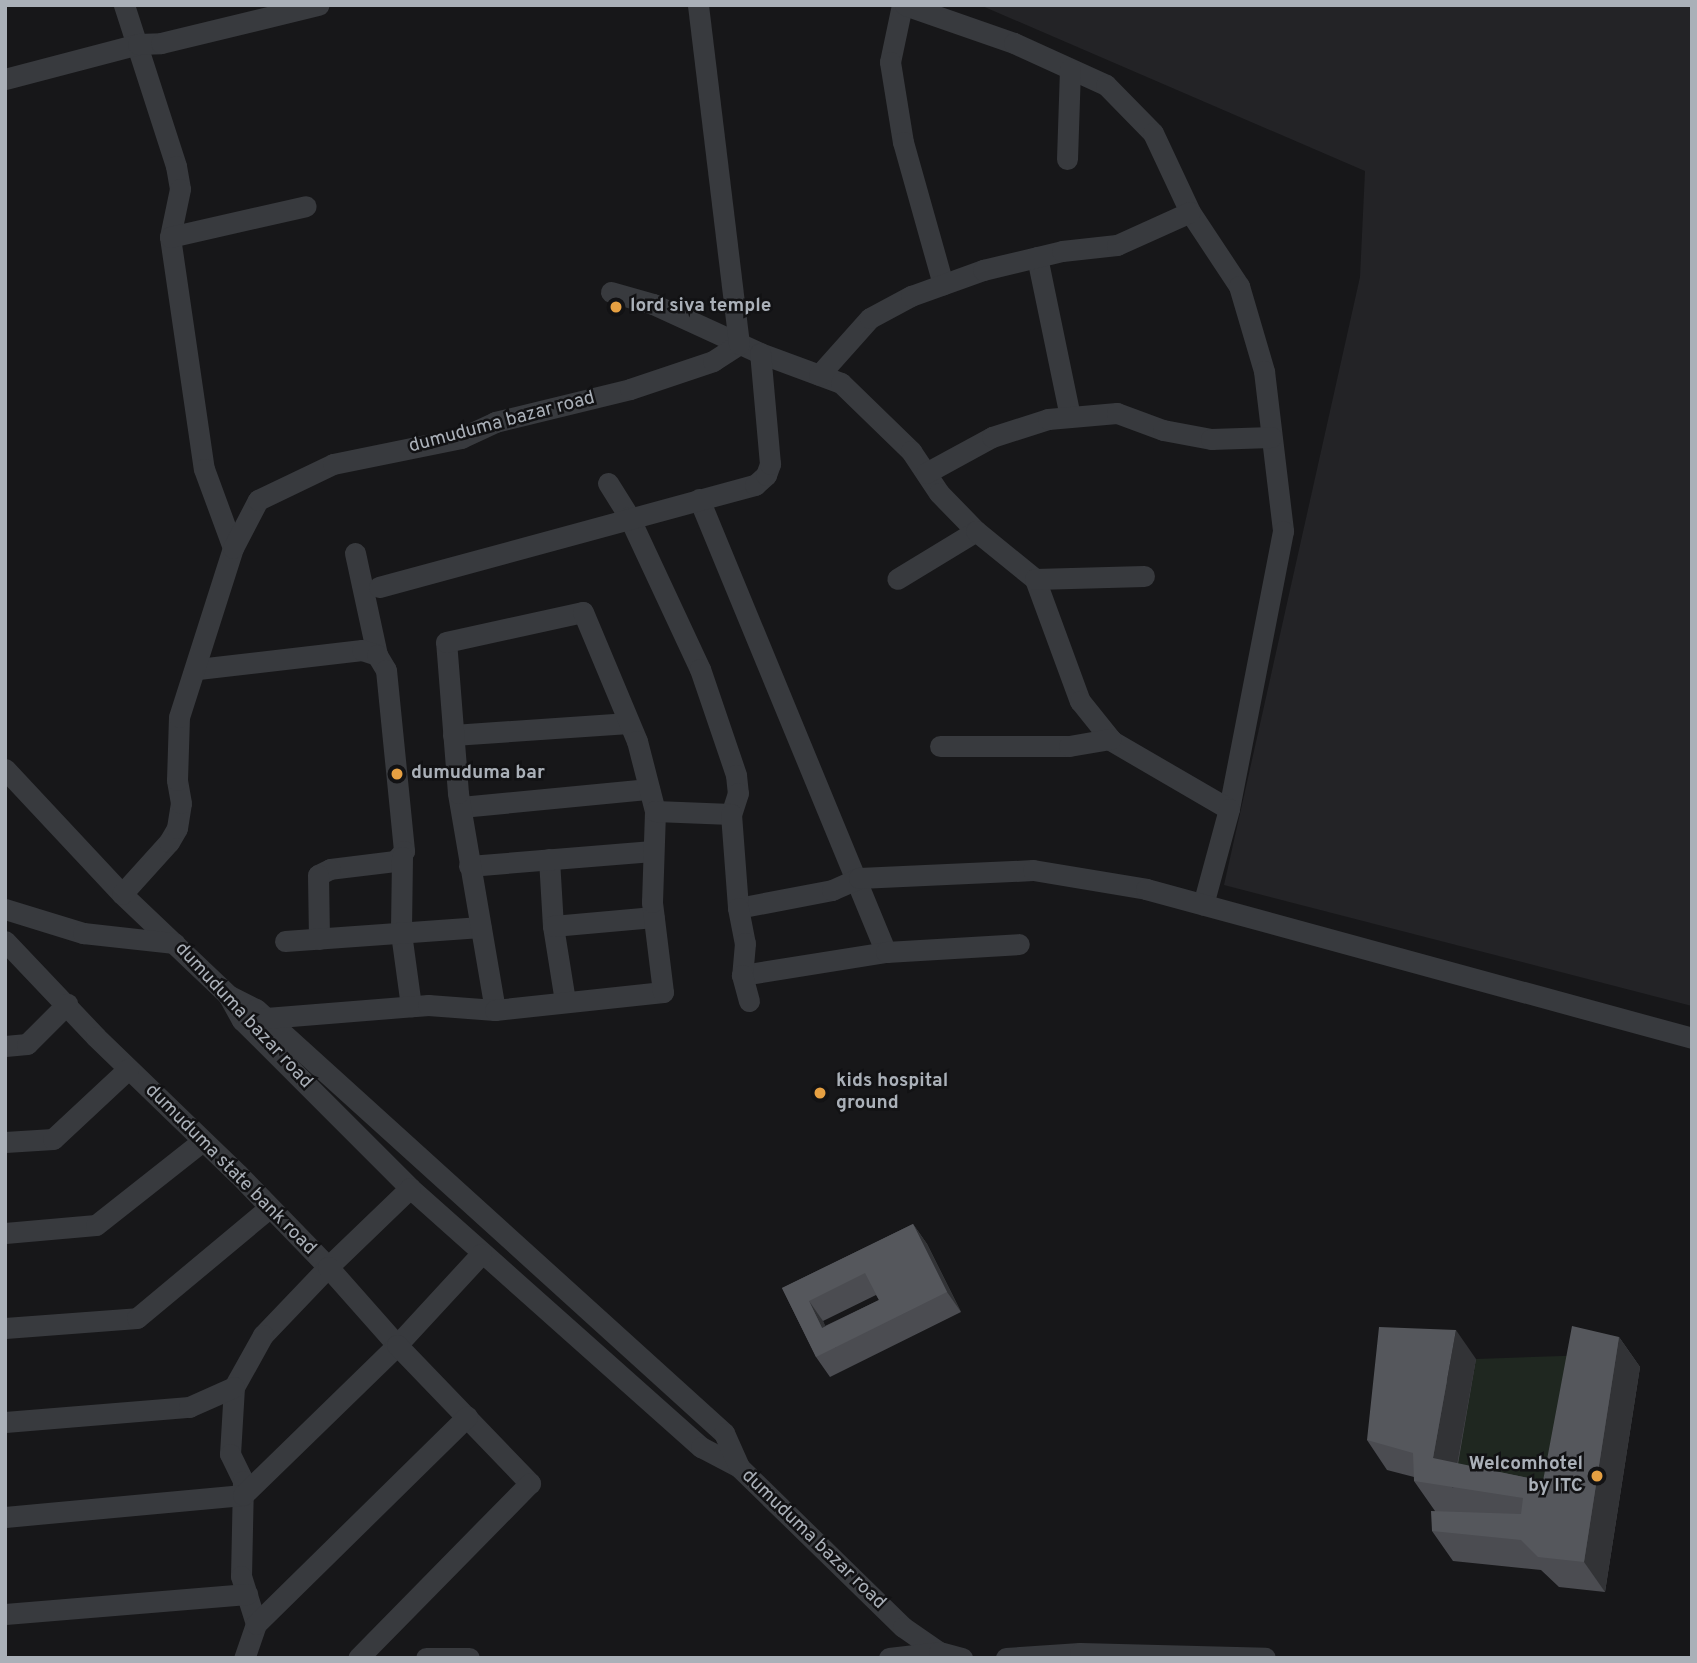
<!DOCTYPE html>
<html>
<head>
<meta charset="utf-8">
<style>
	body { margin:0 }
	#map { position:relative; width:1697px; height:1663px; overflow:hidden; background:#171719; font-family:Overpass,sans-serif }
	div>[style] { position:absolute }
	.built>* { inset:0; background:#232326 }
	.green>* { inset:0; background:#1f2720 }
	.minor>* { height:21px; margin:-10.5px; padding:0 10.5px; transform-origin:10.5px; border-radius:10.5px; background:#383a3e }
	.wall>* { inset:0; background:#4b4c51 }
	.shaded-wall>* { inset:0; background:#323336 }
	.building>* { inset:0; background:#55575c }
	.dots>* { width:19px; height:19px; translate:-50% -50%; box-sizing:border-box; border:4px solid #121214; border-radius:50% }
	span { translate:-50% -50%; white-space:nowrap; text-align:center; line-height:1.15; -webkit-text-stroke:5px #121214; paint-order:stroke }
	.poi-label { font-size:19px; color:#aab0b8; font-weight:700 }
	.left { translate:0 -50%; text-align:left }
	.right { translate:-100% -50%; text-align:right }
	.street-label { font-size:19px; color:#aab0b8 }
	.frame { position:absolute; inset:0; border:7px solid #aab0b8; pointer-events:none }
</style>
</head>
<body>
<div id="map">
	<div class="built">
		<div style="clip-path:polygon(980px 5px,1692px 5px,1692px 1006px,1224px 885px,1360px 277px,1365px 171px)"></div>
	</div>
	<div class="green">
		<div style="clip-path:polygon(1593px 1355px,1564px 1511px,1453px 1488px,1476px 1359px)"></div>
	</div>
	<div class="minor">
		<div style="left:124px;top:5px;width:169px;rotate:72.1deg"></div>
		<div style="left:176px;top:166px;width:23px;rotate:80deg"></div>
		<div style="left:180px;top:189px;width:49px;rotate:101.8deg"></div>
		<div style="left:170px;top:237px;width:234px;rotate:81.7deg"></div>
		<div style="left:204px;top:469px;width:84px;rotate:69.8deg"></div>
		<div style="left:902px;top:5px;width:58px;rotate:101.9deg"></div>
		<div style="left:890px;top:62px;width:81px;rotate:80.8deg"></div>
		<div style="left:903px;top:142px;width:148px;rotate:74.3deg"></div>
		<div style="left:905px;top:5px;width:115px;rotate:19.2deg"></div>
		<div style="left:1014px;top:43px;width:101px;rotate:24.5deg"></div>
		<div style="left:1106px;top:85px;width:67px;rotate:45.6deg"></div>
		<div style="left:1153px;top:133px;width:87px;rotate:64.9deg"></div>
		<div style="left:1190px;top:212px;width:89px;rotate:56.5deg"></div>
		<div style="left:1239px;top:286px;width:89px;rotate:73.6deg"></div>
		<div style="left:1264px;top:371px;width:161px;rotate:83.2deg"></div>
		<div style="left:1283px;top:531px;width:283px;rotate:101deg"></div>
		<div style="left:5px;top:79px;width:138px;rotate:-14.7deg"></div>
		<div style="left:138px;top:44px;width:23px;rotate:-2deg"></div>
		<div style="left:161px;top:43px;width:162px;rotate:-13.6deg"></div>
		<div style="left:1067px;top:159px;width:90px;rotate:-88.1deg"></div>
		<div style="left:170px;top:237px;width:139px;rotate:-12.8deg"></div>
		<div style="left:1037px;top:257px;width:163px;rotate:78.3deg"></div>
		<div style="left:611px;top:292px;width:44px;rotate:15.9deg"></div>
		<div style="left:653px;top:304px;width:118px;rotate:24.6deg"></div>
		<div style="left:760px;top:353px;width:86px;rotate:20.3deg"></div>
		<div style="left:841px;top:383px;width:98px;rotate:44.2deg"></div>
		<div style="left:911px;top:451px;width:50px;rotate:56.3deg"></div>
		<div style="left:939px;top:493px;width:53px;rotate:45.8deg"></div>
		<div style="left:976px;top:531px;width:92px;rotate:148.7deg"></div>
		<div style="left:819px;top:375px;width:76px;rotate:-48.2deg"></div>
		<div style="left:870px;top:318px;width:47px;rotate:-28.2deg"></div>
		<div style="left:911px;top:296px;width:77px;rotate:-19.9deg"></div>
		<div style="left:983px;top:270px;width:81px;rotate:-13.5deg"></div>
		<div style="left:1062px;top:251px;width:55px;rotate:-6.2deg"></div>
		<div style="left:1117px;top:245px;width:80px;rotate:-24.3deg"></div>
		<div style="left:926px;top:473px;width:75px;rotate:-28.6deg"></div>
		<div style="left:992px;top:437px;width:59px;rotate:-17.8deg"></div>
		<div style="left:1048px;top:419px;width:69px;rotate:-5deg"></div>
		<div style="left:1117px;top:413px;width:49px;rotate:20.3deg"></div>
		<div style="left:1163px;top:430px;width:49px;rotate:10.6deg"></div>
		<div style="left:1211px;top:439px;width:60px;rotate:-1.9deg"></div>
		<div style="left:608px;top:483px;width:40px;rotate:58deg"></div>
		<div style="left:629px;top:517px;width:168px;rotate:65deg"></div>
		<div style="left:700px;top:669px;width:112px;rotate:71.2deg"></div>
		<div style="left:736px;top:775px;width:18px;rotate:84deg"></div>
		<div style="left:738px;top:793px;width:22px;rotate:108deg"></div>
		<div style="left:699px;top:499px;width:490px;rotate:67.6deg"></div>
		<div style="left:886px;top:952px;width:146px;rotate:170.9deg"></div>
		<div style="left:976px;top:531px;width:76px;rotate:39.1deg"></div>
		<div style="left:1035px;top:579px;width:130px;rotate:69.8deg"></div>
		<div style="left:1080px;top:701px;width:51px;rotate:51.3deg"></div>
		<div style="left:1112px;top:741px;width:135px;rotate:30.2deg"></div>
		<div style="left:1229px;top:809px;width:99px;rotate:105.2deg"></div>
		<div style="left:355px;top:553px;width:104px;rotate:77.8deg"></div>
		<div style="left:1035px;top:579px;width:109px;rotate:-1.6deg"></div>
		<div style="left:379px;top:587px;width:390px;rotate:-15.2deg"></div>
		<div style="left:755px;top:485px;width:15px;rotate:-42deg"></div>
		<div style="left:766px;top:475px;width:12px;rotate:-70deg"></div>
		<div style="left:770px;top:464px;width:111px;rotate:-95.1deg"></div>
		<div style="left:198px;top:669px;width:165px;rotate:-6.6deg"></div>
		<div style="left:362px;top:650px;width:16px;rotate:18deg"></div>
		<div style="left:377px;top:655px;width:17px;rotate:59deg"></div>
		<div style="left:386px;top:670px;width:182px;rotate:84.3deg"></div>
		<div style="left:404px;top:851px;width:13px;rotate:132deg"></div>
		<div style="left:395px;top:861px;width:65px;rotate:173deg"></div>
		<div style="left:330px;top:869px;width:13px;rotate:153deg"></div>
		<div style="left:318px;top:875px;width:64px;rotate:89.1deg"></div>
		<div style="left:453px;top:735px;width:176px;rotate:-3.9deg"></div>
		<div style="left:940px;top:746px;width:129px"></div>
		<div style="left:1069px;top:746px;width:42px;rotate:-9.7deg"></div>
		<div style="left:5px;top:769px;width:171px;rotate:46.9deg"></div>
		<div style="left:122px;top:894px;width:146px;rotate:43.6deg"></div>
		<div style="left:228px;top:995px;width:29px;rotate:61deg"></div>
		<div style="left:242px;top:1020px;width:238px;rotate:45deg"></div>
		<div style="left:410px;top:1188px;width:390px;rotate:41.7deg"></div>
		<div style="left:701px;top:1447px;width:43px;rotate:27.8deg"></div>
		<div style="left:739px;top:1467px;width:229px;rotate:44.3deg"></div>
		<div style="left:903px;top:1627px;width:44px;rotate:34.8deg"></div>
		<div style="left:461px;top:807px;width:189px;rotate:-5.5deg"></div>
		<div style="left:402px;top:857px;width:76px;rotate:90.8deg"></div>
		<div style="left:401px;top:933px;width:74px;rotate:82.2deg"></div>
		<div style="left:549px;top:859px;width:67px;rotate:86.6deg"></div>
		<div style="left:469px;top:866px;width:184px;rotate:-4.7deg"></div>
		<div style="left:122px;top:894px;width:70px;rotate:-47.9deg"></div>
		<div style="left:169px;top:842px;width:16px;rotate:-60deg"></div>
		<div style="left:177px;top:828px;width:25px;rotate:-81deg"></div>
		<div style="left:181px;top:803px;width:23px;rotate:-100deg"></div>
		<div style="left:177px;top:780px;width:63px;rotate:-88.2deg"></div>
		<div style="left:179px;top:717px;width:177px;rotate:-72.3deg"></div>
		<div style="left:233px;top:548px;width:54px;rotate:-62.5deg"></div>
		<div style="left:258px;top:500px;width:83px;rotate:-25.6deg"></div>
		<div style="left:333px;top:464px;width:131px;rotate:-11.5deg"></div>
		<div style="left:461px;top:438px;width:38px;rotate:-25deg"></div>
		<div style="left:495px;top:422px;width:139px;rotate:-13.7deg"></div>
		<div style="left:630px;top:389px;width:88px;rotate:-18.6deg"></div>
		<div style="left:713px;top:361px;width:31px;rotate:-33deg"></div>
		<div style="left:739px;top:344px;width:341px;rotate:-96.9deg"></div>
		<div style="left:738px;top:908px;width:96px;rotate:-10.8deg"></div>
		<div style="left:832px;top:890px;width:30px;rotate:-24deg"></div>
		<div style="left:859px;top:878px;width:174px;rotate:-2.6deg"></div>
		<div style="left:1033px;top:870px;width:115px;rotate:9.5deg"></div>
		<div style="left:1146px;top:889px;width:566px;rotate:15.26deg"></div>
		<div style="left:5px;top:909px;width:82px;rotate:17.1deg"></div>
		<div style="left:83px;top:933px;width:92px;rotate:6.3deg"></div>
		<div style="left:5px;top:941px;width:132px;rotate:46.5deg"></div>
		<div style="left:96px;top:1037px;width:197px;rotate:44deg"></div>
		<div style="left:238px;top:1174px;width:129px;rotate:45.9deg"></div>
		<div style="left:328px;top:1267px;width:94px;rotate:133.7deg"></div>
		<div style="left:263px;top:1335px;width:60px;rotate:119.1deg"></div>
		<div style="left:234px;top:1387px;width:67px;rotate:93.4deg"></div>
		<div style="left:230px;top:1454px;width:30px;rotate:64deg"></div>
		<div style="left:243px;top:1481px;width:95px;rotate:91.2deg"></div>
		<div style="left:241px;top:1576px;width:50px;rotate:72.6deg"></div>
		<div style="left:256px;top:1624px;width:36px;rotate:109deg"></div>
		<div style="left:285px;top:941px;width:196px;rotate:-4.1deg"></div>
		<div style="left:886px;top:952px;width:133px;rotate:-3.4deg"></div>
		<div style="left:228px;top:995px;width:31px;rotate:27deg"></div>
		<div style="left:256px;top:1009px;width:632px;rotate:42.18deg"></div>
		<div style="left:724px;top:1433px;width:37px;rotate:66deg"></div>
		<div style="left:565px;top:1001px;width:76px;rotate:-99.1deg"></div>
		<div style="left:553px;top:926px;width:101px;rotate:-5.1deg"></div>
		<div style="left:495px;top:1010px;width:220px;rotate:-99.7deg"></div>
		<div style="left:458px;top:793px;width:151px;rotate:-94.5deg"></div>
		<div style="left:446px;top:642px;width:140px;rotate:-12.4deg"></div>
		<div style="left:583px;top:612px;width:140px;rotate:67.3deg"></div>
		<div style="left:637px;top:741px;width:72px;rotate:75.6deg"></div>
		<div style="left:266px;top:1018px;width:163px;rotate:-4.6deg"></div>
		<div style="left:428px;top:1005px;width:67px;rotate:4.3deg"></div>
		<div style="left:495px;top:1010px;width:169px;rotate:-6.1deg"></div>
		<div style="left:663px;top:992px;width:91px;rotate:-97deg"></div>
		<div style="left:652px;top:902px;width:91px;rotate:-88.1deg"></div>
		<div style="left:655px;top:811px;width:76px;rotate:2.3deg"></div>
		<div style="left:731px;top:814px;width:94px;rotate:85.7deg"></div>
		<div style="left:738px;top:908px;width:36px;rotate:79deg"></div>
		<div style="left:745px;top:943px;width:32px;rotate:95deg"></div>
		<div style="left:742px;top:975px;width:27px;rotate:75deg"></div>
		<div style="left:5px;top:1046px;width:22px;rotate:-5deg"></div>
		<div style="left:27px;top:1044px;width:57px;rotate:-45deg"></div>
		<div style="left:5px;top:1142px;width:48px;rotate:-3.6deg"></div>
		<div style="left:53px;top:1139px;width:103px;rotate:-43deg"></div>
		<div style="left:410px;top:1188px;width:114px;rotate:136.1deg"></div>
		<div style="left:328px;top:1267px;width:104px;rotate:48.5deg"></div>
		<div style="left:397px;top:1345px;width:124px;rotate:-47.3deg"></div>
		<div style="left:5px;top:1233px;width:91px;rotate:-5deg"></div>
		<div style="left:96px;top:1225px;width:134px;rotate:-38.3deg"></div>
		<div style="left:5px;top:1328px;width:132px;rotate:-4.3deg"></div>
		<div style="left:137px;top:1318px;width:172px;rotate:-39.8deg"></div>
		<div style="left:5px;top:1422px;width:185px;rotate:-4.7deg"></div>
		<div style="left:189px;top:1407px;width:49px;rotate:-24deg"></div>
		<div style="left:5px;top:1517px;width:239px;rotate:-5.3deg"></div>
		<div style="left:243px;top:1495px;width:215px;rotate:-44.2deg"></div>
		<div style="left:397px;top:1345px;width:192px;rotate:46.1deg"></div>
		<div style="left:530px;top:1483px;width:245px;rotate:134.5deg"></div>
		<div style="left:5px;top:1614px;width:243px;rotate:-4.7deg"></div>
		<div style="left:256px;top:1624px;width:296px;rotate:-44.5deg"></div>
		<div style="left:426px;top:1658px;width:43px"></div>
		<div style="left:889px;top:1658px;width:50px;rotate:-6.8deg"></div>
		<div style="left:939px;top:1652px;width:24px;rotate:15deg"></div>
		<div style="left:1006px;top:1658px;width:74px;rotate:-3.9deg"></div>
		<div style="left:1080px;top:1653px;width:185px;rotate:1.5deg"></div>
	</div>
	<div class="wall">
		<div style="clip-path:polygon(evenodd,913px 1224px,927px 1244px,961px 1312px,830px 1377px,816px 1357px,782px 1288px,913px 1224px,876px 1295px,879px 1300px,825px 1326px,823px 1321px,876px 1295px)"></div>
		<div style="clip-path:polygon(1619px 1337px,1640px 1367px,1605px 1592px,1559px 1587px,1541px 1570px,1453px 1561px,1432px 1531px,1435px 1511px,1414px 1481px,1414px 1477px,1387px 1470px,1367px 1440px,1476px 1359px,1458px 1464px,1543px 1481px)"></div>
	</div>
	<div class="shaded-wall">
		<div style="clip-path:polygon(913px 1224px,927px 1244px,961px 1312px,947px 1292px)"></div>
		<div style="clip-path:polygon(809px 1301px,823px 1321px,836px 1348px,822px 1328px)"></div>
		<div style="clip-path:polygon(1456px 1330px,1476px 1359px,1453px 1488px,1433px 1458px)"></div>
		<div style="clip-path:polygon(1619px 1337px,1640px 1367px,1605px 1592px,1584px 1562px)"></div>
	</div>
	<div class="building">
		<div style="clip-path:polygon(evenodd,913px 1224px,947px 1292px,816px 1357px,782px 1288px,913px 1224px,865px 1273px,879px 1300px,822px 1328px,809px 1301px,865px 1273px)"></div>
		<div style="clip-path:polygon(1572px 1326px,1619px 1337px,1584px 1562px,1538px 1557px,1521px 1540px,1432px 1531px,1431px 1511px,1521px 1514px,1523px 1498px,1414px 1481px,1413px 1453px,1367px 1440px,1379px 1327px,1456px 1330px,1433px 1458px,1543px 1481px)"></div>
	</div>
	<div class="dots">
		<div style="left:616px;top:307px;background:#e6a042"></div>
		<div style="left:397px;top:774px;background:#e6a042"></div>
		<div style="left:820px;top:1093px;background:#e6a042"></div>
		<div style="left:1597px;top:1476px;background:#e6a042"></div>
	</div>
	<div class="poi-label">
		<span class="left" style="left:630px;top:307px">lord siva temple</span>
		<span class="left" style="left:411px;top:774px">dumuduma bar</span>
		<span class="left" style="left:836px;top:1093px">kids hospital<br>ground</span>
		<span class="right" style="left:1583px;top:1476px">Welcomhotel<br>by ITC</span>
	</div>
	<div class="street-label">
		<span style="left:502px;top:423px;rotate:-15deg">dumuduma bazar road</span>
		<span style="left:243px;top:1016px;rotate:47deg">dumuduma bazar road</span>
		<span style="left:230px;top:1170px;rotate:45deg">dumuduma state bank road</span>
		<span style="left:813px;top:1540px;rotate:44deg">dumuduma bazar road</span>
	</div>
	<div class="frame"></div>
</div>
</body>
</html>
